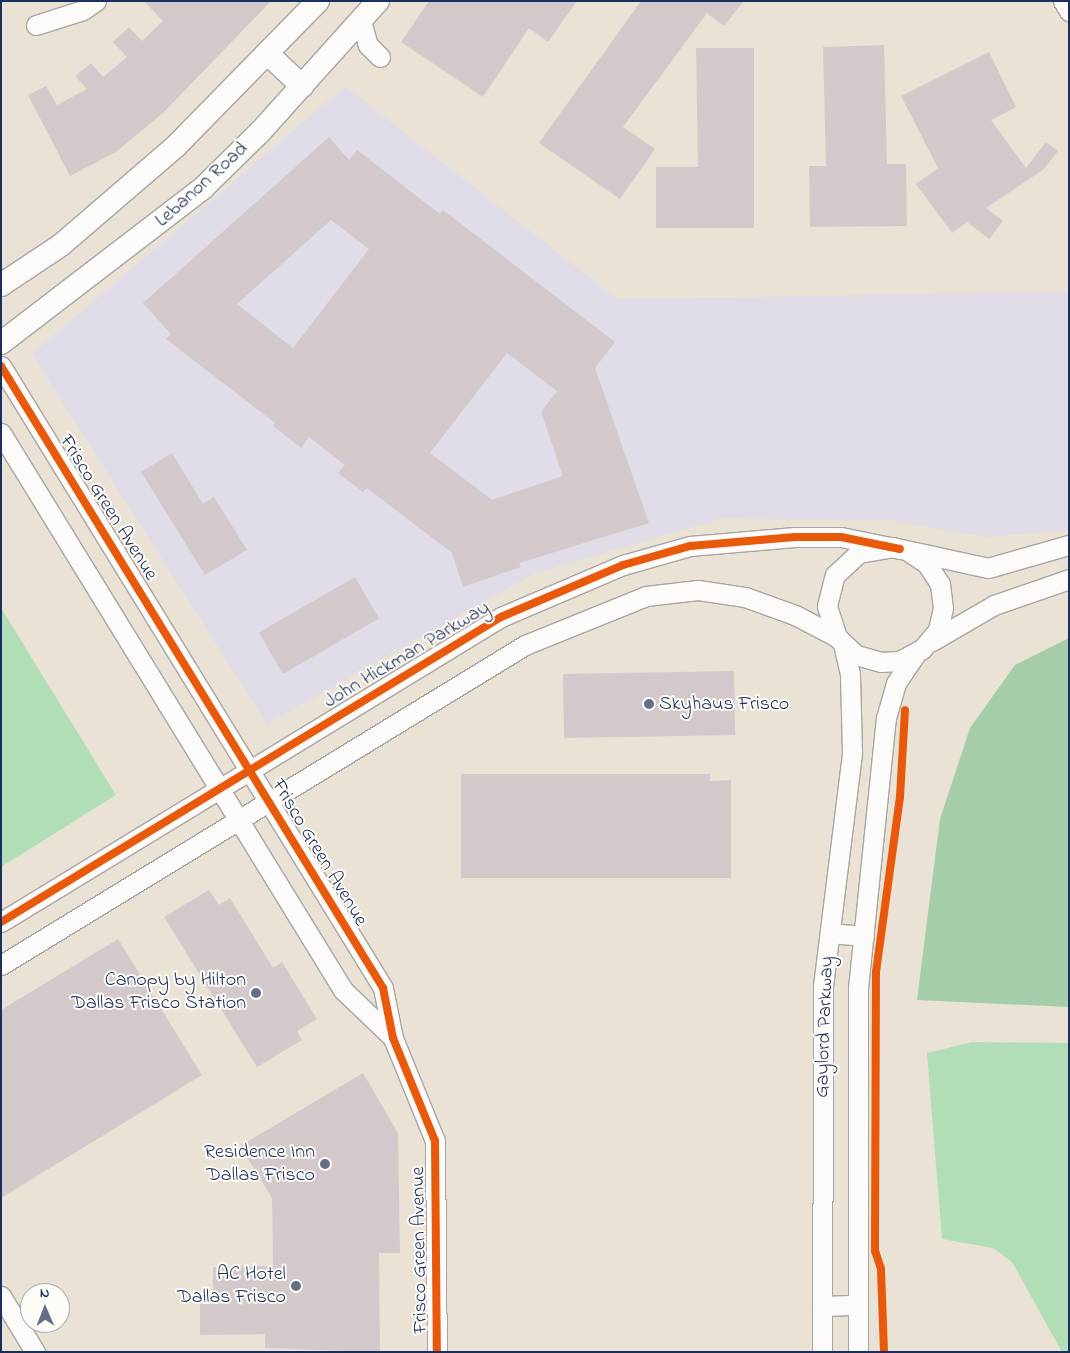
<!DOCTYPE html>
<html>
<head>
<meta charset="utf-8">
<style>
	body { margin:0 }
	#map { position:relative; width:1070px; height:1353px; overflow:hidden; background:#eae2d4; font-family:"Indie Flower",sans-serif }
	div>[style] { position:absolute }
	.built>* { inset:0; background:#e0dce8 }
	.green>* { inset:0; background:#b2deb7 }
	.forest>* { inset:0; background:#a5cda9 }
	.building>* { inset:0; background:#d3c9cb; transform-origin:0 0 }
	.roads { filter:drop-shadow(1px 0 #a7a5a3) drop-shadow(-1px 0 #a7a5a3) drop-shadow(0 1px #a7a5a3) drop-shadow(0 -1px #a7a5a3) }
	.minor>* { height:19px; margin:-9.5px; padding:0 9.5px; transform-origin:9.5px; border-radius:9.5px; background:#fcfbf9 }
	.major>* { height:22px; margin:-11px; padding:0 11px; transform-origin:11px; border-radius:11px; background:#fcfbf9 }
	.cycleway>* { height:8px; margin:-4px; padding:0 4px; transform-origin:4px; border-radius:4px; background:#e8590c }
	.dots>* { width:14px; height:14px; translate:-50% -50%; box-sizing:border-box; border:2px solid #fdfcf7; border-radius:50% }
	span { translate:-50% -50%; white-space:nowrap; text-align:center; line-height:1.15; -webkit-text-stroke:4px #fdfcf7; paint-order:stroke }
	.street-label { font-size:20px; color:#1b2f5e }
	.poi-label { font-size:20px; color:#1b2f5e }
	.left { translate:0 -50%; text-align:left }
	.right { translate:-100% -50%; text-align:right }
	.frame { position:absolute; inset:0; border:2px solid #1b2f5e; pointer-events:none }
	.north { position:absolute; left:20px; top:1283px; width:50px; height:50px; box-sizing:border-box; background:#fdfcf7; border:1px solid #a3aaba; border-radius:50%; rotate:359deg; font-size:14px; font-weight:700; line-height:20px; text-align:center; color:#1b2f5e }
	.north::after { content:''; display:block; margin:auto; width:18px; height:22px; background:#636e87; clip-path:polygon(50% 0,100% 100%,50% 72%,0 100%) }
</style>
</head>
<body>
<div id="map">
	<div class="built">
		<div style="clip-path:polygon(345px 86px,617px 299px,1069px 292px,1069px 530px,986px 537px,888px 520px,720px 519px,535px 573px,267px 724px,32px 354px)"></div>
	</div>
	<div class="green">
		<div style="clip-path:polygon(1px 608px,116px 795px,1px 867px)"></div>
		<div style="clip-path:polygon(972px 1042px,1069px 1043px,1069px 1352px,1062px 1352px,1012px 1262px,993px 1248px,942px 1239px,927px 1053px)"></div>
	</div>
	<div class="forest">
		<div style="clip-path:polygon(1069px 638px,1069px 1007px,917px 1000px,940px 819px,970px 728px,1015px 665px)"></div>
	</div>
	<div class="building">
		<div style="clip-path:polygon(144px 1px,271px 1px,163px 113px,116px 152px,70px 176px,28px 95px,46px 86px,57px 105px,87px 89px,75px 76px,91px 63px,103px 77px,127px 57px,113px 42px,129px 27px,142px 41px,163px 21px)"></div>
		<div style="clip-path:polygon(429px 1px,577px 1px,548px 42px,529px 28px,483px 97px,401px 42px)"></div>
		<div style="clip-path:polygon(641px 1px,744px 1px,724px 26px,707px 13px,623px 127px,655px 149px,620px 199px,539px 143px)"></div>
		<div style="clip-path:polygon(884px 45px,887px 164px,906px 164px,907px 226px,810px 227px,809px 166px,826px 166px,823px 47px)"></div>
		<div style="clip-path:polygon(696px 48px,754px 48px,754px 228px,656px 228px,656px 167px,698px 167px)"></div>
		<div style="clip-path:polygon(989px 52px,1016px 107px,991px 120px,1026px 168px,1046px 142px,1058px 151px,1044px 169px,986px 208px,1003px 221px,989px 239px,967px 222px,952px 233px,916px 184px,938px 168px,901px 96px)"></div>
		<div style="clip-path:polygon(evenodd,329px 137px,349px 160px,357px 150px,440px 214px,443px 210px,615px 342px,595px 368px,649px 523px,519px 563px,521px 567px,463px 587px,452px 553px,367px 488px,363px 492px,338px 473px,345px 465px,309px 437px,301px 448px,273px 426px,275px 423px,166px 339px,171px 334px,143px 303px,329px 137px,331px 220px,369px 249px,293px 348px,237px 304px,331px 220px,329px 137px,507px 353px,557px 391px,541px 412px,563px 476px,492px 500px,430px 453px,507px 353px)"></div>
		<div style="clip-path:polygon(172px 453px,203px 504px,214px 497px,247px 550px,205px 575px,141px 472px)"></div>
		<div style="left:355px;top:577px;width:48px;height:111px;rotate:60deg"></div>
		<div style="left:734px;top:671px;width:64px;height:171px;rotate:89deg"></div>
		<div style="clip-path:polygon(461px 774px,710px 774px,710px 781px,731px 780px,731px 878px,461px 878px)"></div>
		<div style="clip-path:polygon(209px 890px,219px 905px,230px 898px,273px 968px,282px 962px,317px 1019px,297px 1031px,302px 1040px,257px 1067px,164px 917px)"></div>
		<div style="clip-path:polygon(118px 939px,202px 1075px,1px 1198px,1px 1010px)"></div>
		<div style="clip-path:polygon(363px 1073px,398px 1133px,400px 1253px,379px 1253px,380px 1352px,265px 1348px,265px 1334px,200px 1335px,200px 1304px,213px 1304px,213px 1267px,273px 1266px,272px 1198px,240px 1146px)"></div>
	</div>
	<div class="roads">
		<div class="minor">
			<div style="left:1063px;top:1px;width:12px;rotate:59deg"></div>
			<div style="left:361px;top:21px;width:25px;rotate:74deg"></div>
			<div style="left:368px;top:45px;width:17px;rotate:45deg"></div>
			<div style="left:36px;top:25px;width:49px;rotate:-17.7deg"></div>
			<div style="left:83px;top:10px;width:16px;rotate:-35deg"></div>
			<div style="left:1px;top:366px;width:730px;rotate:58.44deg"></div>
			<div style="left:383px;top:988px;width:51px;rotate:78.7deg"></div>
			<div style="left:393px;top:1038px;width:111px;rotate:67.8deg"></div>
			<div style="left:435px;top:1141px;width:211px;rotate:89.5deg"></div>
			<div style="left:1px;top:433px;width:654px;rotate:58.45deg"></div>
			<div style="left:343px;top:990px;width:69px;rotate:43.8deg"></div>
			<div style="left:908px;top:551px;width:23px;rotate:34deg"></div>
			<div style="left:927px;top:564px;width:24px;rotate:57deg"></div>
			<div style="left:940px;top:584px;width:24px;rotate:83deg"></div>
			<div style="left:943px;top:608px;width:23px;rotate:103deg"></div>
			<div style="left:938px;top:630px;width:25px;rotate:130deg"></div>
			<div style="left:922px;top:649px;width:26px;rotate:152deg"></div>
			<div style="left:899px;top:661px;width:18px;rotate:177deg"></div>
			<div style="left:881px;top:662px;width:26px;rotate:-164deg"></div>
			<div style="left:856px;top:655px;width:26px;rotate:-137deg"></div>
			<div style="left:837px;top:637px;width:33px;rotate:-108deg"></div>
			<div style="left:827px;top:606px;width:32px;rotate:-76deg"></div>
			<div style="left:835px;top:575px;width:33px;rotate:-43deg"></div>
			<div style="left:859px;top:553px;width:34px;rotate:-10deg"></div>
			<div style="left:892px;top:547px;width:98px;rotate:12.3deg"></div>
			<div style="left:988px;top:568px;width:84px;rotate:-15.9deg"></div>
			<div style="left:932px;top:641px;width:72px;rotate:-30.1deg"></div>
			<div style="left:994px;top:605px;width:79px;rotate:-19.1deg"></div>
			<div style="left:1px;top:922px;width:586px;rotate:-31.38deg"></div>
			<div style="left:501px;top:617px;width:133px;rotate:-23.1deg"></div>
			<div style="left:623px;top:565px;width:70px;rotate:-15.8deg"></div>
			<div style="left:690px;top:546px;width:105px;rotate:-4.9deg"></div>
			<div style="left:795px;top:537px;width:46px"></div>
			<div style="left:841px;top:537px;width:60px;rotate:11.5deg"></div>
			<div style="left:830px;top:933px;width:34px;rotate:5deg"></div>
			<div style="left:1px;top:965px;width:614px;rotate:-31.41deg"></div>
			<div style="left:525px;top:645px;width:131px;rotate:-22deg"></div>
			<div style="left:646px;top:596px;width:52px;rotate:-6.6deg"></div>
			<div style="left:698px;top:590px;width:48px;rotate:8.5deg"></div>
			<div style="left:745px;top:597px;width:53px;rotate:19.8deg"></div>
			<div style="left:795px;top:615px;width:47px;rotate:27.6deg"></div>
			<div style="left:1px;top:1296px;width:66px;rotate:58.7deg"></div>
			<div style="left:822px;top:1306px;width:36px;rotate:-2deg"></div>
			<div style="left:822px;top:1352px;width:366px;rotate:-89.8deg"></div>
			<div style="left:823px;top:986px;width:236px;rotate:-82.9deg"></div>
			<div style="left:852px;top:752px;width:78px;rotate:-91.5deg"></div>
			<div style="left:850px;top:674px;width:31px;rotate:-103deg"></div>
			<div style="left:858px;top:1352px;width:364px;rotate:-90deg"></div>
			<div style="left:858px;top:988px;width:271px;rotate:-84.1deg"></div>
			<div style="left:886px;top:718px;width:36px;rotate:-74deg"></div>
			<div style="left:896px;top:683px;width:34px;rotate:-56deg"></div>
		</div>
		<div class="major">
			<div style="left:268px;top:54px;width:47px;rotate:43.3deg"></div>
			<div style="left:1px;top:285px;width:72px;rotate:-33.7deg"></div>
			<div style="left:61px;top:245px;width:152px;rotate:-40.7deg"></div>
			<div style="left:176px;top:146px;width:203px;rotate:-45.6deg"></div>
			<div style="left:1px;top:343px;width:256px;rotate:-37.5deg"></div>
			<div style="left:204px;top:187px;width:80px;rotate:-44.5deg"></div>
			<div style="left:261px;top:131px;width:175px;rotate:-48deg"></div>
		</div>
	</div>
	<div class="cycleway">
		<div style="left:1px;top:366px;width:730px;rotate:58.44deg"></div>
		<div style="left:383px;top:988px;width:51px;rotate:78.7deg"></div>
		<div style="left:393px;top:1038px;width:111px;rotate:67.8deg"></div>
		<div style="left:435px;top:1141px;width:211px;rotate:89.5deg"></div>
		<div style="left:1px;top:922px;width:586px;rotate:-31.38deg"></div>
		<div style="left:501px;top:617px;width:133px;rotate:-23.1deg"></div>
		<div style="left:623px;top:565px;width:70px;rotate:-15.8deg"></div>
		<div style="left:690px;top:546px;width:105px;rotate:-4.9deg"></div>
		<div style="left:795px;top:537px;width:46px"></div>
		<div style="left:841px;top:537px;width:60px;rotate:11.5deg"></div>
		<div style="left:884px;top:1352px;width:83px;rotate:-92.1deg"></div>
		<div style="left:881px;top:1269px;width:19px;rotate:-108deg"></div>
		<div style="left:875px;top:1251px;width:279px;rotate:-89.8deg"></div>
		<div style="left:876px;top:972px;width:177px;rotate:-82.2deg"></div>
		<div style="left:900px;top:797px;width:87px;rotate:-86.7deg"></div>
	</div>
	<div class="dots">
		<div style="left:649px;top:704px;background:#636e87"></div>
		<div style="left:256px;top:993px;background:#636e87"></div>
		<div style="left:325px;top:1164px;background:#636e87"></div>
		<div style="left:296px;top:1286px;background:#636e87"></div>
	</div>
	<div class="street-label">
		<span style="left:202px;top:185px;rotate:-42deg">Lebanon Road</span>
		<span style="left:108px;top:508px;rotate:58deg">Frisco Green Avenue</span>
		<span style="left:407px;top:655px;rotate:-31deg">John Hickman Parkway</span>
		<span style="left:319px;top:853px;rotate:59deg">Frisco Green Avenue</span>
		<span style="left:825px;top:1027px;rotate:-88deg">Gaylord Parkway</span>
		<span style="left:420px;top:1250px;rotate:-91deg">Frisco Green Avenue</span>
	</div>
	<div class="poi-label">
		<span class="left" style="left:659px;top:704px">Skyhaus Frisco</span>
		<span class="right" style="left:246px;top:992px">Canopy by Hilton<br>Dallas Frisco Station</span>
		<span class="right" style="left:315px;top:1164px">Residence Inn<br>Dallas Frisco</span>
		<span class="right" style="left:286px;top:1286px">AC Hotel<br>Dallas Frisco</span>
	</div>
	<div class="frame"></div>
	<div class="north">N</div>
</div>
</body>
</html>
